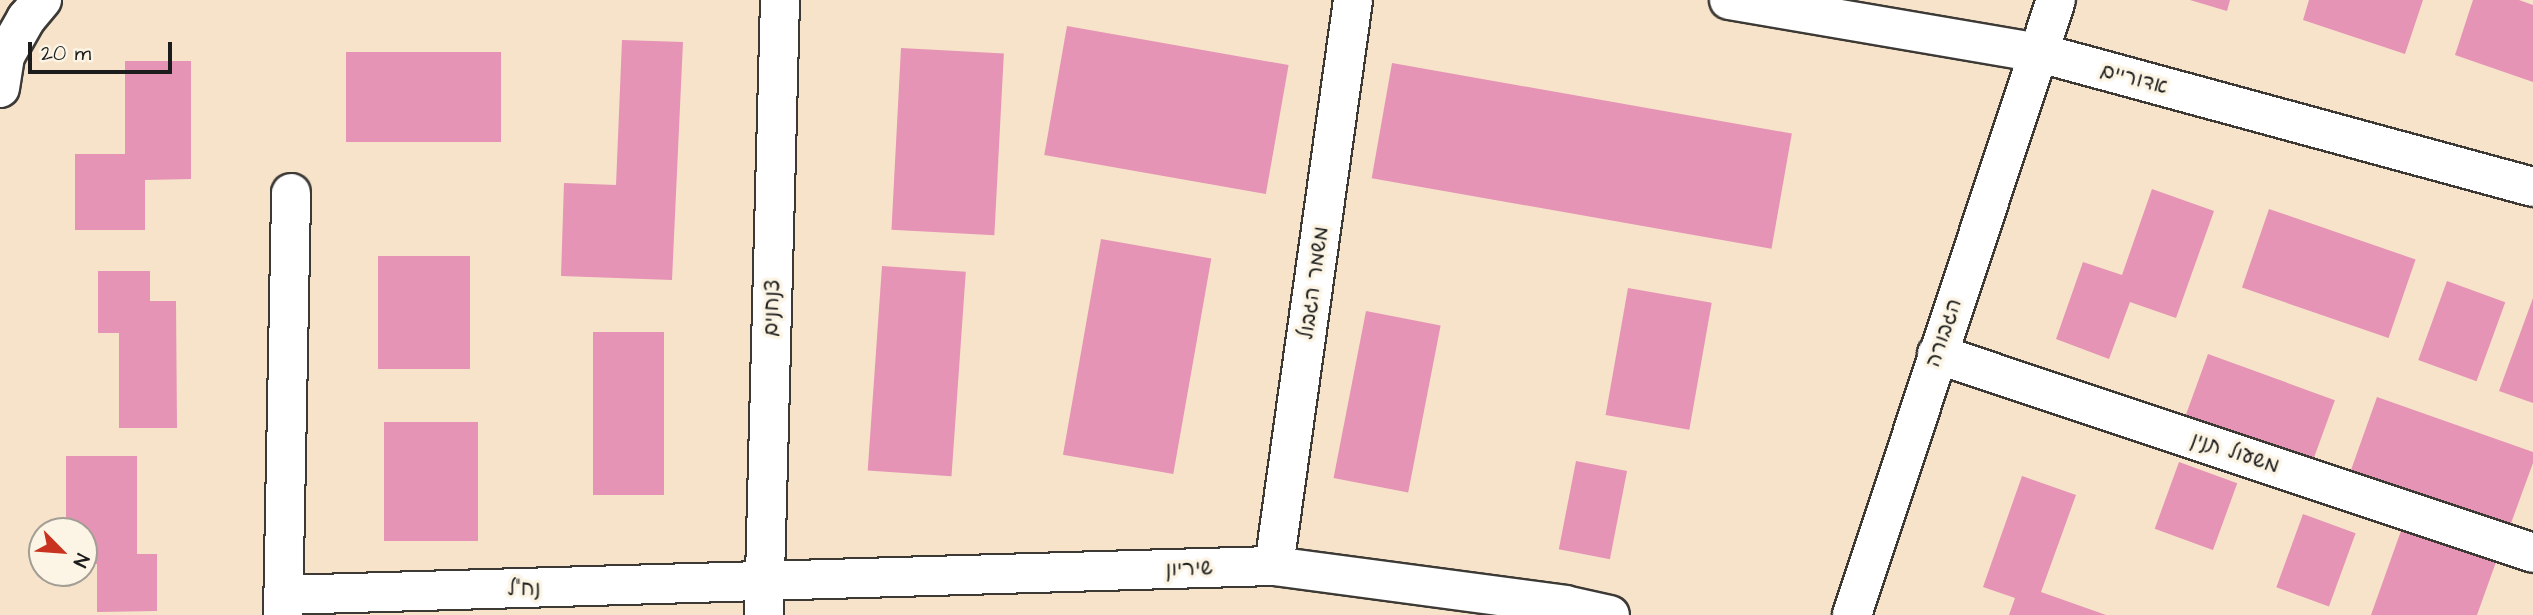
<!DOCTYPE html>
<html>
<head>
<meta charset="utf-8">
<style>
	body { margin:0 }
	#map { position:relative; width:2533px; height:615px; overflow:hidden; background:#f6e3ca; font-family:"Architects Daughter","Playpen Sans Hebrew",sans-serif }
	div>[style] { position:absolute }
	.building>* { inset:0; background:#e594b5; transform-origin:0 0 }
	.roads { filter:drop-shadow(2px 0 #3d3a36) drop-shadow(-2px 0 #3d3a36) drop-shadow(0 2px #3d3a36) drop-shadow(0 -2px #3d3a36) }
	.street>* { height:38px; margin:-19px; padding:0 19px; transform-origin:19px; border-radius:19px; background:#fff }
	.secondary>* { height:38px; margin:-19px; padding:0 19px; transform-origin:19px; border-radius:19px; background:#fff }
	span { translate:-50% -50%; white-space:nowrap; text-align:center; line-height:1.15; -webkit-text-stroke:7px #fcf5e5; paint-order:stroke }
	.street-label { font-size:21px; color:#1c1c1c }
	.north { position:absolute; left:28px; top:517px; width:70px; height:70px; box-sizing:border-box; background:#fcf5e5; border:2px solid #a29e95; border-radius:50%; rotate:115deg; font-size:19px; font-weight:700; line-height:28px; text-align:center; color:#1c1c1c }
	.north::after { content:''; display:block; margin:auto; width:24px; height:32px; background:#c8321e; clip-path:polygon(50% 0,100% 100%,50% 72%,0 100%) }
	.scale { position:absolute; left:28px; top:42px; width:144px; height:32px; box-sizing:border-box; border:4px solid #1c1c1c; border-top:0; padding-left:9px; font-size:21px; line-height:24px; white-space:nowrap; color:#1c1c1c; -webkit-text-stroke:5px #fcf5e5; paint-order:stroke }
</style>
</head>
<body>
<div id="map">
	<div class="building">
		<div style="clip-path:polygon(2190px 0,2230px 0,2227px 11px)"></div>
		<div style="clip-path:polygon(2309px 0,2423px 0,2405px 54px,2303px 20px)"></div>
		<div style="clip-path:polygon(2473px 0,2519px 0,2533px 5px,2533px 82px,2455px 55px)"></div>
		<div style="left:1067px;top:26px;width:225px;height:131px;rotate:10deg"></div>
		<div style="clip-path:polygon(622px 40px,683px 42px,672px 280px,561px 276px,564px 183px,616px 185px)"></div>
		<div style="left:901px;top:48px;width:103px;height:182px;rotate:3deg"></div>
		<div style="left:346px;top:52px;width:155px;height:90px"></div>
		<div style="clip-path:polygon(125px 61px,191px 61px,191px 179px,145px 180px,145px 230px,75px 230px,75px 154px,125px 154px)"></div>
		<div style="left:1392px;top:63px;width:406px;height:117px;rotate:10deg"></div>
		<div style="clip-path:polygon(2152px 189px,2214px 211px,2176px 318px,2130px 302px,2109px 359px,2056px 339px,2083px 262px,2122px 275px)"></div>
		<div style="left:2269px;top:209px;width:155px;height:83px;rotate:19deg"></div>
		<div style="left:1101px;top:239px;width:112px;height:219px;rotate:10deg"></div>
		<div style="left:378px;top:256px;width:92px;height:113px"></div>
		<div style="left:882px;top:266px;width:84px;height:205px;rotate:4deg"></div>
		<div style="clip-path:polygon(98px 271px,150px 271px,150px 301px,176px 301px,177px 428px,119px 428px,119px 333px,98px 333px)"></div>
		<div style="left:2447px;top:281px;width:62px;height:84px;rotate:20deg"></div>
		<div style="left:1628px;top:288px;width:85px;height:129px;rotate:10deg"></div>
		<div style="clip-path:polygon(2533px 298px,2533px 403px,2499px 391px)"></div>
		<div style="left:1366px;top:311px;width:76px;height:170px;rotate:11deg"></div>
		<div style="left:664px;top:332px;width:163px;height:71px;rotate:90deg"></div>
		<div style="left:2208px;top:354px;width:135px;height:67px;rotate:20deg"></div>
		<div style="clip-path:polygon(2377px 397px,2533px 452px,2533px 463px,2510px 526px,2351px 470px)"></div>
		<div style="left:384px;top:422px;width:94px;height:119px"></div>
		<div style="clip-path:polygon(66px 456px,137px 456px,137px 554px,157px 554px,157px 611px,97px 612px,97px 564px,84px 564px,84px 531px,66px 531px)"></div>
		<div style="left:1576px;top:461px;width:52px;height:90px;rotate:11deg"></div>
		<div style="left:2179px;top:462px;width:62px;height:71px;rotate:20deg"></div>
		<div style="clip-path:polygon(2022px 476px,2076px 495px,2041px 592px,2106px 615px,2009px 615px,2015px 598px,1983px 587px)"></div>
		<div style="left:2303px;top:514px;width:56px;height:78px;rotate:20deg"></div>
		<div style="clip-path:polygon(2402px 528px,2496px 562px,2477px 615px,2371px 615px)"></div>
	</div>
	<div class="roads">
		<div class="street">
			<div style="left:1937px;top:354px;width:628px;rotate:18.46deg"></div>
			<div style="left:1274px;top:566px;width:571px;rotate:-82.05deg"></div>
			<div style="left:283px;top:595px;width:991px;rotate:-1.68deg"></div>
			<div style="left:1274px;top:566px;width:294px;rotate:7.6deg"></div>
			<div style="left:1565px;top:605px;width:46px;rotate:12.5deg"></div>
			<div style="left:283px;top:615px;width:422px;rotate:-88.9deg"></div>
			<div style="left:764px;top:615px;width:615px;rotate:-88.51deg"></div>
			<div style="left:1852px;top:615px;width:648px;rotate:-71.65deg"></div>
		</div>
		<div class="secondary">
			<div style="left:1729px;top:0;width:315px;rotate:9.7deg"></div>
			<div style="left:2040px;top:53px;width:511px;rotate:15.21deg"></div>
			<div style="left:0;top:88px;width:32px;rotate:-81deg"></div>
			<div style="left:5px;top:56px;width:43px;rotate:-60.4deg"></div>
			<div style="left:26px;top:19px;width:25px;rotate:-50deg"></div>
		</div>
	</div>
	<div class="street-label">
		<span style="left:2134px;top:79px;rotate:15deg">אדוריים</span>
		<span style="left:1314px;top:283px;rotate:-82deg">משמר הגבול</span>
		<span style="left:772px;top:308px;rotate:-88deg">צנחנים</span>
		<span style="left:1944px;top:333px;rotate:-71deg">הגבורה</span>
		<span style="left:2235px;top:453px;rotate:18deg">משעול תנין</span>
		<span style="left:1189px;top:569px;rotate:-2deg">שיריון</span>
		<span style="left:524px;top:589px;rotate:-1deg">נח"ל</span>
	</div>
	<div class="north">N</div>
	<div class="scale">20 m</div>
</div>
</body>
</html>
